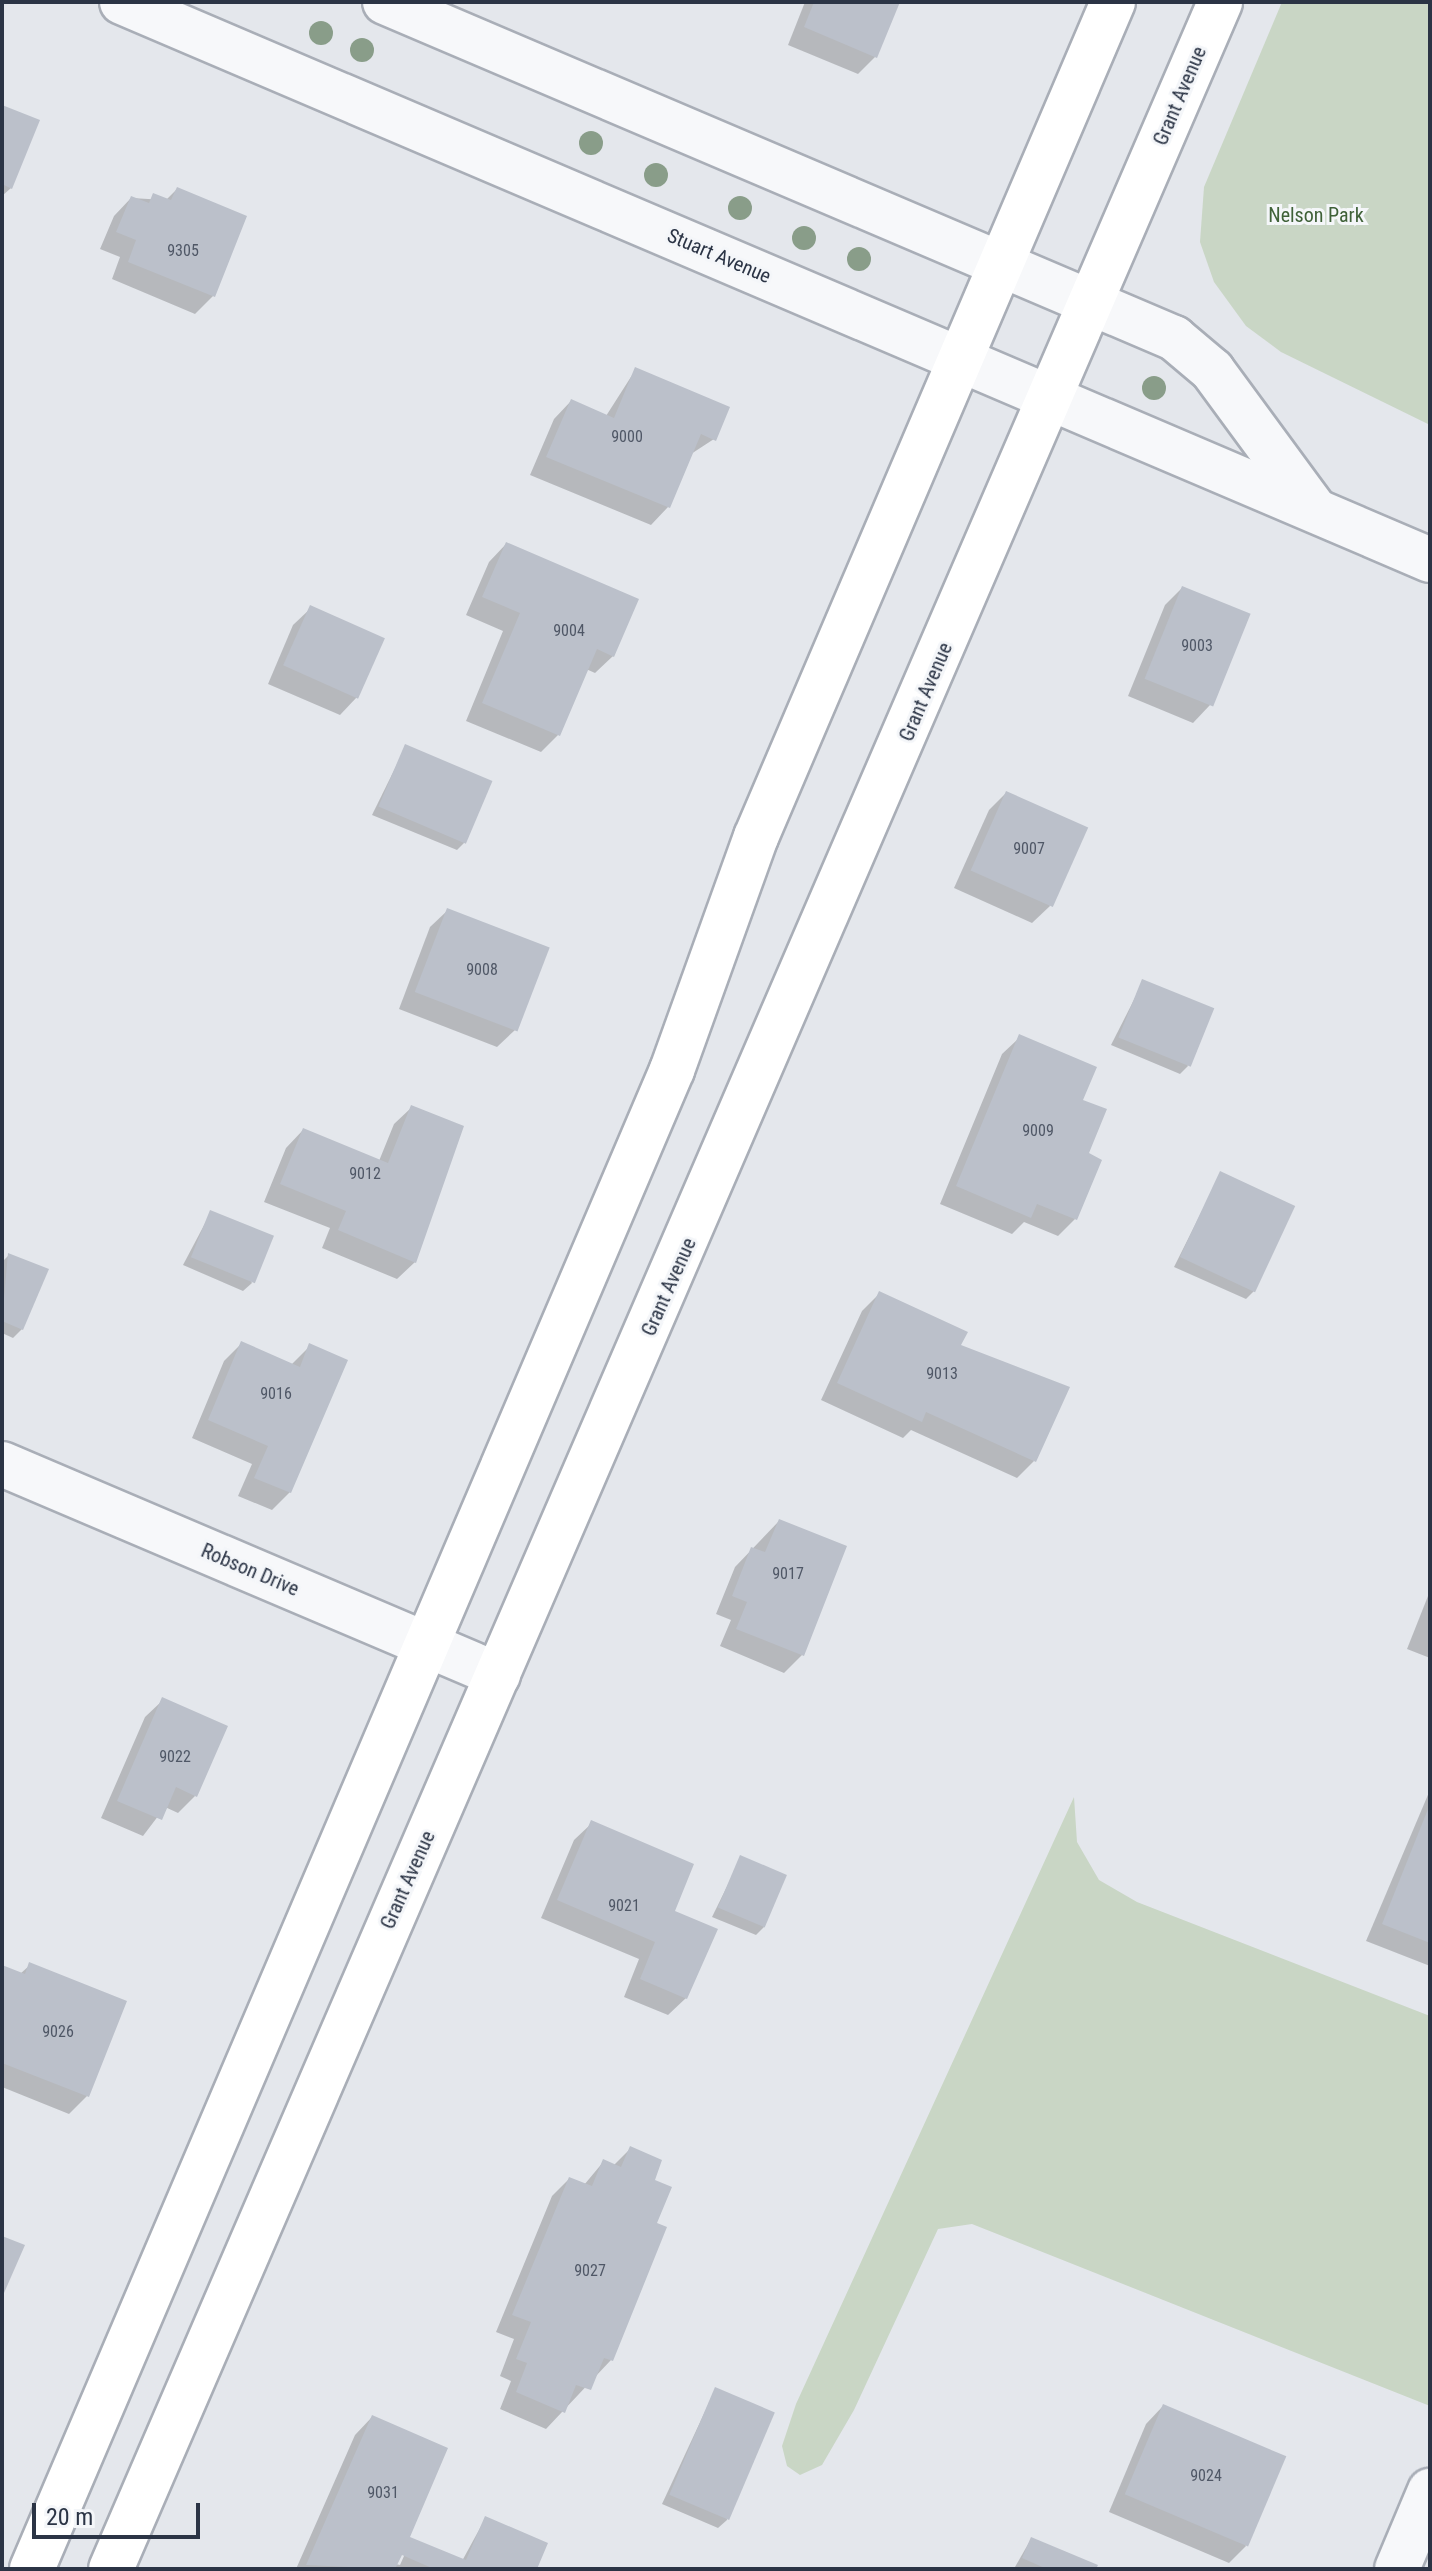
<!DOCTYPE html>
<html>
<head>
<meta charset="utf-8">
<style>
	body { margin:0 }
	#map { position:relative; width:1432px; height:2571px; overflow:hidden; background:#e4e7ec; font-family:"Roboto Condensed",sans-serif }
	div>[style] { position:absolute }
	.green>* { inset:0; background:#c9d6c5 }
	.shadow>* { inset:0; background:#0003 }
	.building>* { inset:0; background:#bbc0ca; transform-origin:0 0 }
	.roads { filter:drop-shadow(2px 0 #a9aeb7) drop-shadow(-2px 0 #a9aeb7) drop-shadow(0 2px #a9aeb7) drop-shadow(0 -2px #a9aeb7) }
	.street>* { height:44px; margin:-22px; padding:0 22px; transform-origin:22px; border-radius:22px; background:#f7f8fa }
	.primary>* { height:44px; margin:-22px; padding:0 22px; transform-origin:22px; border-radius:22px; background:#fff }
	.trees>* { width:24px; height:24px; margin:-12px; border-radius:50%; background:#899d89 }
	span { translate:-50% -50%; white-space:nowrap; text-align:center; line-height:1.15; -webkit-text-stroke:6px #f4f6f9; paint-order:stroke }
	.number-label { font-size:16px; color:#4f5766 }
	.number-label span { -webkit-text-stroke-width:0 }
	.street-label { font-size:20px; color:#2b3445 }
	.park-label { font-size:20px; color:#3f6138 }
	.frame { position:absolute; inset:0; border:4px solid #2b3445; pointer-events:none }
	.scale { position:absolute; left:32px; top:2503px; width:168px; height:36px; box-sizing:border-box; border:4px solid #2b3445; border-top:0; padding-left:10px; font-size:24px; line-height:28px; white-space:nowrap; color:#2b3445; -webkit-text-stroke:6px #f4f6f9; paint-order:stroke }
</style>
</head>
<body>
<div id="map">
	<div class="green">
		<div style="clip-path:polygon(1282px 2px,1430px 2px,1430px 425px,1281px 352px,1246px 326px,1214px 282px,1200px 242px,1204px 187px)"></div>
		<div style="clip-path:polygon(1074px 1797px,1077px 1842px,1099px 1880px,1137px 1902px,1430px 2016px,1430px 2406px,972px 2224px,938px 2229px,854px 2410px,822px 2465px,800px 2475px,787px 2466px,782px 2446px,796px 2404px)"></div>
	</div>
	<div class="shadow">
		<div style="clip-path:polygon(805px 2px,897px 2px,875px 57px,858px 74px,788px 45px)"></div>
		<div style="clip-path:polygon(2px 107px,11px 188px,2px 196px)"></div>
		<div style="clip-path:polygon(177px 189px,245px 217px,213px 296px,195px 314px,112px 279px,120px 257px,100px 249px,114px 216px,131px 198px,166px 200px)"></div>
		<div style="clip-path:polygon(636px 369px,714px 439px,691px 454px,668px 507px,651px 525px,530px 475px,554px 419px,571px 401px,606px 416px)"></div>
		<div style="clip-path:polygon(506px 544px,613px 656px,595px 673px,586px 669px,558px 735px,541px 752px,466px 721px,503px 631px,466px 615px,489px 562px)"></div>
		<div style="clip-path:polygon(1182px 588px,1210px 705px,1193px 723px,1128px 696px,1165px 605px)"></div>
		<div style="clip-path:polygon(311px 608px,382px 639px,357px 697px,340px 715px,268px 684px,293px 625px)"></div>
		<div style="clip-path:polygon(406px 746px,465px 842px,457px 850px,372px 815px)"></div>
		<div style="clip-path:polygon(1006px 793px,1050px 906px,1032px 923px,954px 888px,989px 810px)"></div>
		<div style="clip-path:polygon(448px 910px,515px 1030px,497px 1047px,399px 1009px,430px 927px)"></div>
		<div style="clip-path:polygon(1143px 982px,1188px 1066px,1180px 1074px,1111px 1045px)"></div>
		<div style="clip-path:polygon(1020px 1037px,1081px 1101px,1086px 1154px,1075px 1219px,1058px 1236px,1024px 1222px,1012px 1234px,940px 1204px,1002px 1054px)"></div>
		<div style="clip-path:polygon(412px 1107px,415px 1262px,397px 1279px,322px 1248px,330px 1228px,264px 1202px,286px 1148px,303px 1130px,379px 1161px,394px 1124px)"></div>
		<div style="clip-path:polygon(1221px 1173px,1254px 1291px,1246px 1299px,1174px 1267px)"></div>
		<div style="clip-path:polygon(211px 1212px,252px 1283px,243px 1291px,183px 1265px)"></div>
		<div style="clip-path:polygon(9px 1255px,22px 1329px,13px 1338px,2px 1333px,2px 1262px)"></div>
		<div style="clip-path:polygon(879px 1294px,958px 1346px,1034px 1461px,1017px 1478px,911px 1430px,903px 1438px,821px 1400px,862px 1311px)"></div>
		<div style="clip-path:polygon(241px 1344px,291px 1365px,310px 1346px,290px 1492px,272px 1510px,238px 1496px,252px 1464px,192px 1438px,224px 1361px)"></div>
		<div style="clip-path:polygon(779px 1521px,845px 1548px,802px 1655px,784px 1673px,720px 1646px,731px 1620px,716px 1614px,735px 1567px)"></div>
		<div style="clip-path:polygon(1430px 1591px,1430px 1658px,1407px 1649px)"></div>
		<div style="clip-path:polygon(163px 1700px,195px 1796px,178px 1813px,165px 1807px,143px 1836px,101px 1818px,145px 1717px)"></div>
		<div style="clip-path:polygon(1430px 1790px,1430px 1966px,1366px 1941px)"></div>
		<div style="clip-path:polygon(592px 1823px,686px 1998px,668px 2015px,624px 1997px,639px 1959px,541px 1918px,574px 1840px)"></div>
		<div style="clip-path:polygon(741px 1858px,765px 1926px,756px 1935px,712px 1917px)"></div>
		<div style="clip-path:polygon(30px 1965px,87px 2096px,69px 2114px,2px 2087px,2px 1967px,20px 1974px)"></div>
		<div style="clip-path:polygon(630px 2149px,652px 2181px,611px 2360px,546px 2429px,500px 2409px,511px 2381px,500px 2376px,514px 2339px,496px 2332px,552px 2196px,569px 2179px,584px 2185px,604px 2161px,614px 2165px)"></div>
		<div style="clip-path:polygon(715px 2390px,727px 2520px,718px 2528px,662px 2504px)"></div>
		<div style="clip-path:polygon(1163px 2406px,1246px 2546px,1229px 2563px,1109px 2512px,1146px 2424px)"></div>
		<div style="clip-path:polygon(evenodd,372px 2417px,445px 2449px,403px 2547px,410px 2540px,462px 2561px,485px 2519px,545px 2544px,534px 2569px,296px 2569px,355px 2435px,372px 2417px,403px 2547px,408px 2547px,400px 2565px,396px 2564px,403px 2547px)"></div>
		<div style="clip-path:polygon(1031px 2539px,1094px 2569px,1015px 2567px)"></div>
	</div>
	<div class="building">
		<div style="clip-path:polygon(814px 2px,900px 2px,877px 58px,804px 27px)"></div>
		<div style="clip-path:polygon(2px 105px,40px 120px,12px 189px,2px 184px)"></div>
		<div style="clip-path:polygon(177px 187px,247px 216px,215px 297px,128px 262px,136px 240px,116px 232px,131px 196px,149px 203px,153px 193px,171px 200px)"></div>
		<div style="clip-path:polygon(635px 367px,730px 407px,716px 441px,701px 434px,670px 508px,546px 457px,571px 399px,614px 418px)"></div>
		<div style="clip-path:polygon(506px 542px,639px 599px,614px 657px,597px 649px,560px 736px,482px 703px,520px 613px,482px 597px)"></div>
		<div style="left:1182px;top:586px;width:74px;height:100px;rotate:22deg"></div>
		<div style="left:310px;top:605px;width:82px;height:66px;rotate:24deg"></div>
		<div style="left:405px;top:744px;width:95px;height:68px;rotate:23deg"></div>
		<div style="left:1006px;top:791px;width:90px;height:87px;rotate:24deg"></div>
		<div style="left:447px;top:908px;width:110px;height:90px;rotate:21deg"></div>
		<div style="left:1142px;top:979px;width:78px;height:63px;rotate:22deg"></div>
		<div style="clip-path:polygon(1019px 1034px,1097px 1067px,1083px 1100px,1107px 1109px,1089px 1153px,1102px 1160px,1077px 1220px,1037px 1204px,1031px 1218px,956px 1186px)"></div>
		<div style="clip-path:polygon(411px 1105px,464px 1126px,416px 1263px,338px 1230px,346px 1211px,280px 1184px,303px 1128px,388px 1163px)"></div>
		<div style="left:1220px;top:1171px;width:83px;height:95px;rotate:25deg"></div>
		<div style="left:210px;top:1210px;width:69px;height:51px;rotate:22deg"></div>
		<div style="clip-path:polygon(8px 1253px,49px 1269px,23px 1330px,2px 1321px)"></div>
		<div style="clip-path:polygon(879px 1291px,968px 1332px,961px 1345px,1070px 1387px,1036px 1462px,926px 1412px,922px 1422px,837px 1383px)"></div>
		<div style="clip-path:polygon(241px 1341px,300px 1367px,309px 1343px,348px 1360px,291px 1493px,254px 1478px,268px 1446px,208px 1420px)"></div>
		<div style="clip-path:polygon(779px 1519px,847px 1546px,804px 1656px,736px 1629px,747px 1602px,732px 1596px,751px 1547px,765px 1552px)"></div>
		<div style="clip-path:polygon(162px 1697px,228px 1726px,197px 1797px,176px 1787px,162px 1820px,117px 1801px)"></div>
		<div style="clip-path:polygon(1430px 1804px,1430px 1943px,1382px 1924px)"></div>
		<div style="clip-path:polygon(591px 1820px,694px 1864px,675px 1911px,718px 1929px,687px 1999px,640px 1979px,655px 1942px,557px 1900px)"></div>
		<div style="left:740px;top:1855px;width:51px;height:57px;rotate:23deg"></div>
		<div style="clip-path:polygon(29px 1962px,127px 2001px,89px 2097px,2px 2063px,2px 1965px,25px 1974px)"></div>
		<div style="clip-path:polygon(630px 2146px,662px 2160px,655px 2180px,672px 2187px,657px 2223px,667px 2227px,613px 2361px,604px 2358px,591px 2390px,576px 2385px,565px 2413px,516px 2392px,527px 2363px,516px 2359px,531px 2322px,512px 2315px,569px 2177px,592px 2186px,603px 2159px,621px 2167px)"></div>
		<div style="clip-path:polygon(2px 2236px,25px 2245px,4px 2293px,2px 2292px)"></div>
		<div style="left:715px;top:2387px;width:65px;height:117px;rotate:23deg"></div>
		<div style="left:1163px;top:2404px;width:134px;height:98px;rotate:23deg"></div>
		<div style="clip-path:polygon(372px 2415px,448px 2448px,410px 2537px,466px 2560px,485px 2516px,548px 2543px,537px 2569px,434px 2569px,402px 2555px,395px 2569px,306px 2565px)"></div>
		<div style="clip-path:polygon(1031px 2537px,1098px 2565px,1096px 2569px,1047px 2569px,1022px 2558px)"></div>
	</div>
	<div class="roads">
		<div class="street">
			<div style="left:122px;top:2px;width:1422px;rotate:23.1deg"></div>
			<div style="left:385px;top:2px;width:858px;rotate:23.07deg"></div>
			<div style="left:1174px;top:338px;width:50px;rotate:40.1deg"></div>
			<div style="left:1212px;top:370px;width:172px;rotate:53.7deg"></div>
			<div style="left:2px;top:1464px;width:539px;rotate:23.05deg"></div>
			<div style="left:1397px;top:2569px;width:85px;rotate:-67.1deg"></div>
		</div>
		<div class="primary">
			<div style="left:32px;top:2569px;width:1630px;rotate:-66.88deg"></div>
			<div style="left:672px;top:1070px;width:248px;rotate:-70.2deg"></div>
			<div style="left:756px;top:837px;width:908px;rotate:-66.85deg"></div>
			<div style="left:111px;top:2569px;width:2796px;rotate:-66.63deg"></div>
		</div>
	</div>
	<div class="trees">
		<div style="left:321px;top:33px"></div>
		<div style="left:362px;top:50px"></div>
		<div style="left:591px;top:143px"></div>
		<div style="left:656px;top:175px"></div>
		<div style="left:740px;top:208px"></div>
		<div style="left:804px;top:238px"></div>
		<div style="left:859px;top:259px"></div>
		<div style="left:1154px;top:388px"></div>
	</div>
	<div class="number-label">
		<span style="left:183px;top:251px">9305</span>
		<span style="left:627px;top:437px">9000</span>
		<span style="left:569px;top:631px">9004</span>
		<span style="left:1197px;top:646px">9003</span>
		<span style="left:1029px;top:849px">9007</span>
		<span style="left:482px;top:970px">9008</span>
		<span style="left:1038px;top:1131px">9009</span>
		<span style="left:365px;top:1174px">9012</span>
		<span style="left:942px;top:1374px">9013</span>
		<span style="left:276px;top:1394px">9016</span>
		<span style="left:788px;top:1574px">9017</span>
		<span style="left:175px;top:1757px">9022</span>
		<span style="left:624px;top:1906px">9021</span>
		<span style="left:58px;top:2032px">9026</span>
		<span style="left:590px;top:2271px">9027</span>
		<span style="left:1206px;top:2476px">9024</span>
		<span style="left:383px;top:2493px">9031</span>
	</div>
	<div class="street-label">
		<span style="left:1180px;top:96px;rotate:-67deg">Grant Avenue</span>
		<span style="left:719px;top:256px;rotate:23deg">Stuart Avenue</span>
		<span style="left:926px;top:692px;rotate:-67deg">Grant Avenue</span>
		<span style="left:669px;top:1287px;rotate:-66deg">Grant Avenue</span>
		<span style="left:250px;top:1570px;rotate:23deg">Robson Drive</span>
		<span style="left:408px;top:1880px;rotate:-66deg">Grant Avenue</span>
	</div>
	<div class="park-label">
		<span style="left:1316px;top:215px">Nelson Park</span>
	</div>
	<div class="frame"></div>
	<div class="scale">20 m</div>
</div>
</body>
</html>
